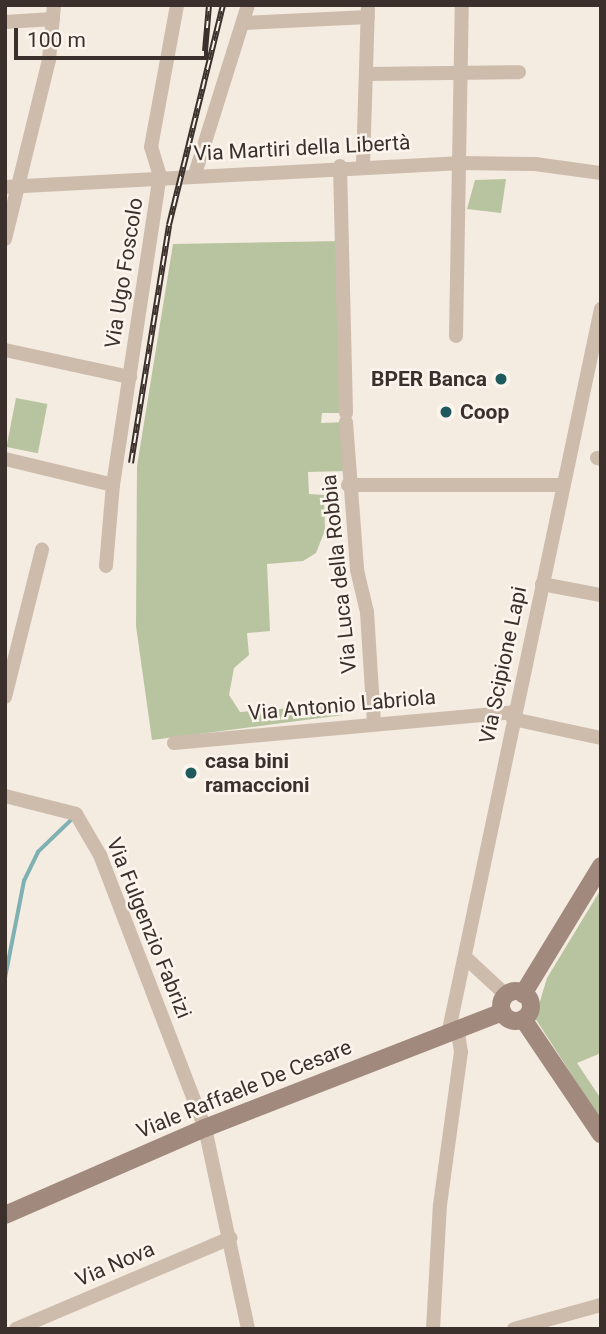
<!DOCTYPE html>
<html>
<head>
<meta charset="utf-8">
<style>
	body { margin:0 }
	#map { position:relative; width:606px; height:1334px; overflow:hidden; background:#f4ebe1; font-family:Roboto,sans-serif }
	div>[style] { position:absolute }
	.green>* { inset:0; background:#b8c4a0; transform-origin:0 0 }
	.stream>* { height:3.5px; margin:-1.75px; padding:0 1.75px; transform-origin:1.75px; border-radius:1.75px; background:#7fb0b2 }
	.minor>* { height:14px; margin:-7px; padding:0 7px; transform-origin:7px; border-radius:7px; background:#cdbbac }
	.secondary>* { height:18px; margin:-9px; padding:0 9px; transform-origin:9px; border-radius:9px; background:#a18a7d }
	.secondary>.ring { margin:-9px; padding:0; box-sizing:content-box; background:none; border:18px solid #a18a7d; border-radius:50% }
	.rail>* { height:6px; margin-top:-3px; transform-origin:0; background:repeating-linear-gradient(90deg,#fbf5ee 0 10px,#3b302b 0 20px); box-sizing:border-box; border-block:2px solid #3b302b }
	.dots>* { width:19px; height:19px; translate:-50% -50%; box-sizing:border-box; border:4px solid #fbf5ee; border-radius:50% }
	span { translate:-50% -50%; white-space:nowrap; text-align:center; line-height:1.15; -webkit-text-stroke:5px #fbf5ee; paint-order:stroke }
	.street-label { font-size:21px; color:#3b302b }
	.poi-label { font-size:21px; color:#3b302b; font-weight:700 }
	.right { translate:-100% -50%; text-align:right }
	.left { translate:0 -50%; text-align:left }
	.frame { position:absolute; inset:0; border:7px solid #3b302b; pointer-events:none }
	.scale { position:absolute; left:14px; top:28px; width:194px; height:32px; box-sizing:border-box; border:4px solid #3b302b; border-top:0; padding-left:9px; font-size:21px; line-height:24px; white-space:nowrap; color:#3b302b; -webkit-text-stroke:5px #fbf5ee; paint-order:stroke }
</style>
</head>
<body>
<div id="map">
	<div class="green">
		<div style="clip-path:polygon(506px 179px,501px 213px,467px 209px,475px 180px)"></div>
		<div style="clip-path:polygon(342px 241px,346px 413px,322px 413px,321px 423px,346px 422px,348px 471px,308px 472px,309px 494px,324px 495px,325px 530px,316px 553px,303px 561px,267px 564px,270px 631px,247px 633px,249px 655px,234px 668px,229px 695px,240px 712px,331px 705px,343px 715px,152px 740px,136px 626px,137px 466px,173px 244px)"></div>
		<div style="left:16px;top:398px;width:32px;height:50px;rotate:11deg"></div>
		<div style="clip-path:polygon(601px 889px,601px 1053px,577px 1063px,601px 1099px,601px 1120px,535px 1018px,547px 978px)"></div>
	</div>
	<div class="stream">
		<div style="left:5px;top:978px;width:99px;rotate:-78.9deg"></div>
		<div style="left:24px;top:881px;width:32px;rotate:-64deg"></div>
		<div style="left:38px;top:852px;width:46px;rotate:-44.1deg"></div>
	</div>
	<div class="minor">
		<div style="left:5px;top:22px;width:48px;rotate:-3.6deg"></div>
		<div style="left:243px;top:23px;width:125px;rotate:-2.7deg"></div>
		<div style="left:366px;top:74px;width:153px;rotate:-0.7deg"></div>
		<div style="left:363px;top:165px;width:160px;rotate:-88.2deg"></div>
		<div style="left:340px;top:166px;width:247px;rotate:88.6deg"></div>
		<div style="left:195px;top:174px;width:177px;rotate:-72.6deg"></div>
		<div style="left:5px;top:187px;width:458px;rotate:-3deg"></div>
		<div style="left:462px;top:163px;width:73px;rotate:0.8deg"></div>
		<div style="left:535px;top:164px;width:67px;rotate:7.8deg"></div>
		<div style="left:5px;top:239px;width:184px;rotate:-76.2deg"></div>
		<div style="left:49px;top:60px;width:55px;rotate:-84.8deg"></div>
		<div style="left:456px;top:336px;width:331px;rotate:-89deg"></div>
		<div style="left:5px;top:350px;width:128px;rotate:12.2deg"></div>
		<div style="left:346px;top:422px;width:148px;rotate:85.7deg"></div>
		<div style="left:357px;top:570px;width:43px;rotate:76.6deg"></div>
		<div style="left:367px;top:612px;width:110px;rotate:86.4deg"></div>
		<div style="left:597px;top:458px;width:4px;rotate:14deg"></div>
		<div style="left:5px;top:459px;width:111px;rotate:13.5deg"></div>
		<div style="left:113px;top:485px;width:313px;rotate:-81.4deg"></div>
		<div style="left:160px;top:176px;width:30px;rotate:-107deg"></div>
		<div style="left:151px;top:147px;width:144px;rotate:-79.6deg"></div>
		<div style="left:348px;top:485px;width:214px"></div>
		<div style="left:106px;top:566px;width:81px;rotate:-85.1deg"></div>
		<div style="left:542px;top:584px;width:60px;rotate:10.6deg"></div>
		<div style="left:5px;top:697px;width:152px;rotate:-75.9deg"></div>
		<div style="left:513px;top:719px;width:90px;rotate:12.2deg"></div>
		<div style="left:174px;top:743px;width:341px;rotate:-5.2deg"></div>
		<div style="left:5px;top:796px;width:73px;rotate:14.2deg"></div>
		<div style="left:76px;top:814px;width:48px;rotate:59.7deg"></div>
		<div style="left:100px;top:855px;width:292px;rotate:69deg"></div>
		<div style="left:205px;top:1128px;width:206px;rotate:77.9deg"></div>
		<div style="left:466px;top:958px;width:54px;rotate:42.8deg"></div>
		<div style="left:449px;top:1030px;width:737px;rotate:-78.1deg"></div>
		<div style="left:16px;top:1329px;width:233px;rotate:-23deg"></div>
		<div style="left:433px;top:1329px;width:124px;rotate:-86.8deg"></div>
		<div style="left:440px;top:1205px;width:154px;rotate:-82.2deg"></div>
		<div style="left:461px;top:1052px;width:25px;rotate:-99deg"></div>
		<div style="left:514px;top:1329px;width:90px;rotate:-15.4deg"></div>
	</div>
	<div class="secondary">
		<div class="ring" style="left:501px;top:991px;width:12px;height:12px"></div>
		<div style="left:523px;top:994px;width:150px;rotate:-58.6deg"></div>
		<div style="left:523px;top:1019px;width:139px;rotate:55.9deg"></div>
		<div style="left:5px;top:1215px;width:218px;rotate:-23.5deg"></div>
		<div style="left:205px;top:1128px;width:319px;rotate:-21.3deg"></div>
	</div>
	<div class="rail">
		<div style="left:205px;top:51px;width:46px;rotate:-85deg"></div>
		<div style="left:131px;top:463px;width:241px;rotate:-80.9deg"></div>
		<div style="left:169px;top:225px;width:227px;rotate:-76.2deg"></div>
	</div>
	<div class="dots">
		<div style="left:501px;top:379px;background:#1f5a5e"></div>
		<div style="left:446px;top:412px;background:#1f5a5e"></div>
		<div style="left:191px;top:773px;background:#1f5a5e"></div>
	</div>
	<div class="street-label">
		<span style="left:302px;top:148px;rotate:-3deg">Via Martiri della Libertà</span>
		<span style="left:124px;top:273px;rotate:-81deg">Via Ugo Foscolo</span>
		<span style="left:339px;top:574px;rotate:-96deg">Via Luca della Robbia</span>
		<span style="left:503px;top:665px;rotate:-78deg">Via Scipione Lapi</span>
		<span style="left:342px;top:705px;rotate:-5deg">Via Antonio Labriola</span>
		<span style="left:149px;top:928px;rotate:68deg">Via Fulgenzio Fabrizi</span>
		<span style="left:244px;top:1089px;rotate:-22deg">Viale Raffaele De Cesare</span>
		<span style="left:115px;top:1264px;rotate:-23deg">Via Nova</span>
	</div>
	<div class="poi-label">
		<span class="right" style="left:487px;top:379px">BPER Banca</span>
		<span class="left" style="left:460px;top:412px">Coop</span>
		<span class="left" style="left:205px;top:773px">casa bini<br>ramaccioni</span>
	</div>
	<div class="frame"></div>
	<div class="scale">100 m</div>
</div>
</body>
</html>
